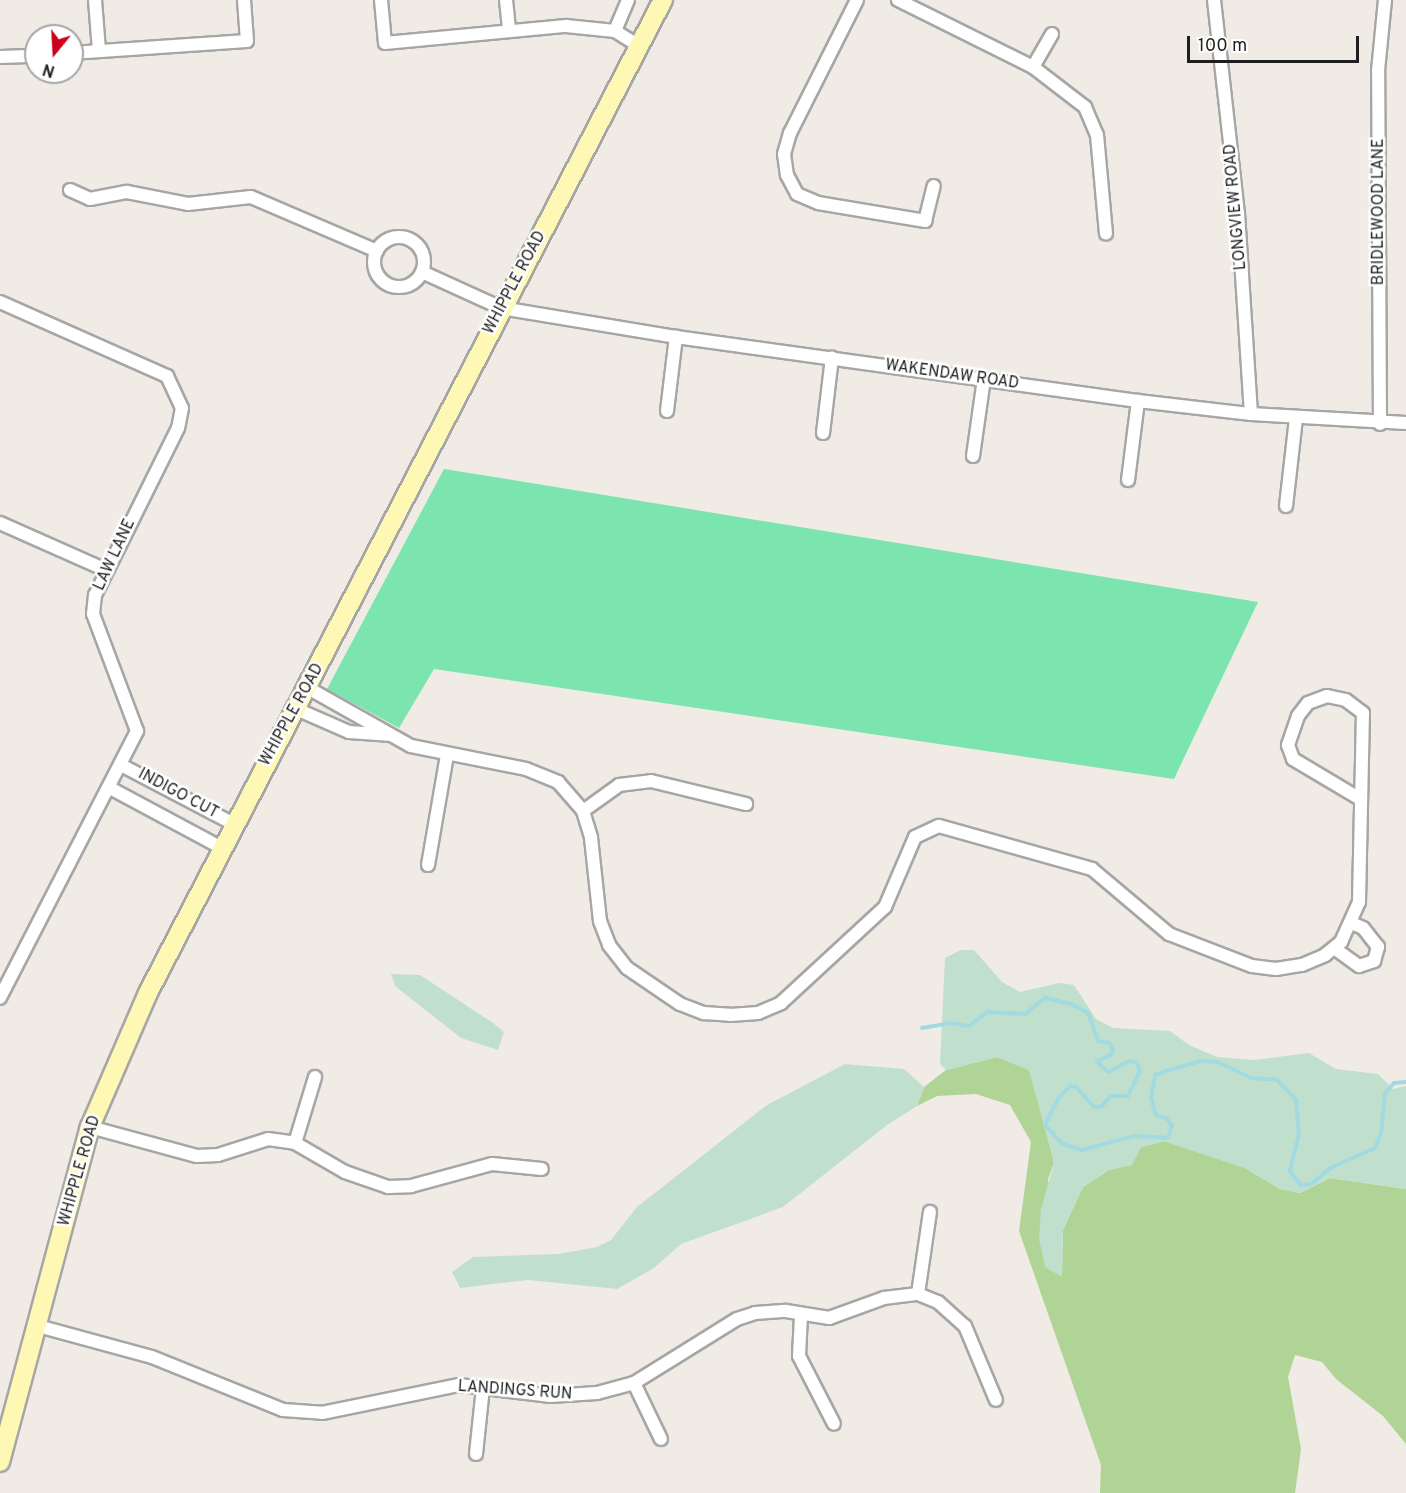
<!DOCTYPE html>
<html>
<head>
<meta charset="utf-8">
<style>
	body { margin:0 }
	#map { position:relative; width:1406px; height:1493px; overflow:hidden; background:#f0ebe4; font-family:Overpass,sans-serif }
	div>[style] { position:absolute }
	.forest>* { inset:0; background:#b0d396 }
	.wetland>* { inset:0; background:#c0e0cd }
	.pitch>* { inset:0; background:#7ce5af }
	.stream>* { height:4px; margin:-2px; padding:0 2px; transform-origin:2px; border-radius:2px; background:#a1dbe1 }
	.roads { filter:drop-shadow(2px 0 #a6a6a6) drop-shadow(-2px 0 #a6a6a6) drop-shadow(0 2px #a6a6a6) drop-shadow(0 -2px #a6a6a6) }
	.minor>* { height:12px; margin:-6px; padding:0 6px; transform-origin:6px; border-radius:6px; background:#fff }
	.minor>.ring { margin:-6px; padding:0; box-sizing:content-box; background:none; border:12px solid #fff; border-radius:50% }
	.secondary>* { height:18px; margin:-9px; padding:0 9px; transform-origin:9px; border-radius:9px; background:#fef8b4 }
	span { translate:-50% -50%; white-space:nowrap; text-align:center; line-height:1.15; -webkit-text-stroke:5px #fff; paint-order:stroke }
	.street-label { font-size:16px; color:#1f1f1f }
	.north { position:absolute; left:24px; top:24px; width:60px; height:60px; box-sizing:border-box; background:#fff; border:2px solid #a5a5a5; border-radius:50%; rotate:198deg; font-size:16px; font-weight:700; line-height:24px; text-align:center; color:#1f1f1f }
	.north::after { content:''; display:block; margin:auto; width:21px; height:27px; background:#cd001b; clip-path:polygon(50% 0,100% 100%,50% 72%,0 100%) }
	.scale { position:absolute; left:1187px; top:36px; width:172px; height:27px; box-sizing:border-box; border:3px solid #1f1f1f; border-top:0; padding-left:8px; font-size:18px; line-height:21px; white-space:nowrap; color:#1f1f1f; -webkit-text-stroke:4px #fff; paint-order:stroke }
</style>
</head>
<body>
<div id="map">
	<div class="forest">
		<div style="clip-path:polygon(997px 1057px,1029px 1070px,1037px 1087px,1054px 1163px,1048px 1179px,1062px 1276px,1063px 1230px,1083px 1187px,1109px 1170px,1131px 1165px,1141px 1147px,1164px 1141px,1245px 1168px,1280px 1189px,1300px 1193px,1330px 1178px,1406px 1189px,1406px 1444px,1383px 1416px,1336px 1379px,1322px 1362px,1295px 1355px,1288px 1377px,1301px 1449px,1295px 1493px,1100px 1493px,1101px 1465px,1019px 1231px,1031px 1142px,1010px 1105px,976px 1094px,937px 1096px,917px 1106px,924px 1087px,946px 1070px)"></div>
	</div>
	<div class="wetland">
		<div style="clip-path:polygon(961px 950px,974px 950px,1002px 982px,1020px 992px,1059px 983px,1074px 985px,1096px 1019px,1113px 1028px,1170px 1031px,1189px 1045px,1217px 1057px,1254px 1060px,1309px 1053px,1336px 1069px,1378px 1074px,1393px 1089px,1406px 1086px,1406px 1189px,1330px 1178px,1300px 1193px,1280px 1189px,1245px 1168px,1164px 1141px,1141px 1147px,1132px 1165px,1109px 1170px,1083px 1187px,1063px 1230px,1062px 1277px,1045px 1267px,1039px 1239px,1041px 1209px,1054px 1163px,1029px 1070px,997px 1057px,946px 1070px,940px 1064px,945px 958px)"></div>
		<div style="clip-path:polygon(391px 974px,420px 975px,493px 1023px,504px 1032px,498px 1050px,461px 1038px,395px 986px)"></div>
		<div style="clip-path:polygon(845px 1064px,904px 1069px,924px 1087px,917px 1106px,887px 1125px,783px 1207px,681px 1244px,654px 1268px,617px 1289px,528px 1280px,460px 1288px,452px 1272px,473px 1257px,559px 1254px,597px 1247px,611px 1240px,637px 1207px,767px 1105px)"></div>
	</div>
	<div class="pitch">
		<div style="clip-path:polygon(444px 469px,525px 482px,1258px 602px,1174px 779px,434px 669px,399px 728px,327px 689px)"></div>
	</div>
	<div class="stream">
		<div style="left:922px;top:1028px;width:28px;rotate:-10deg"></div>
		<div style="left:950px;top:1023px;width:19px;rotate:9deg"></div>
		<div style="left:969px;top:1026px;width:23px;rotate:-38deg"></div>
		<div style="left:987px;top:1012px;width:38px;rotate:3deg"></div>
		<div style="left:1025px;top:1014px;width:26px;rotate:-39deg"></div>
		<div style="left:1045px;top:998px;width:27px;rotate:13deg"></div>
		<div style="left:1071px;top:1004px;width:19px;rotate:28deg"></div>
		<div style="left:1088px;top:1013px;width:30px;rotate:70deg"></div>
		<div style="left:1098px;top:1041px;width:11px;rotate:10deg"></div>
		<div style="left:1109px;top:1043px;width:8px;rotate:60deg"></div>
		<div style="left:1113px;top:1050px;width:5px;rotate:112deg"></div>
		<div style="left:1111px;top:1055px;width:15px;rotate:157deg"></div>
		<div style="left:1097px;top:1061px;width:6px;rotate:51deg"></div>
		<div style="left:1101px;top:1066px;width:10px;rotate:37deg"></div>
		<div style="left:1109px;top:1072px;width:23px;rotate:-29deg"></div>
		<div style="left:1129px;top:1061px;width:8px;rotate:14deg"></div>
		<div style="left:1137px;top:1063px;width:9px;rotate:69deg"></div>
		<div style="left:1140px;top:1071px;width:28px;rotate:116deg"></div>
		<div style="left:1128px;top:1096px;width:17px;rotate:180deg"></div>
		<div style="left:1111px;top:1096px;width:15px;rotate:132deg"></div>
		<div style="left:1101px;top:1107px;width:7px;rotate:180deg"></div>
		<div style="left:1094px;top:1107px;width:27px;rotate:-132deg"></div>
		<div style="left:1076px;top:1087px;width:6px;rotate:-171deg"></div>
		<div style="left:1070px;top:1086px;width:18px;rotate:133deg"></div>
		<div style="left:1058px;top:1099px;width:29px;rotate:117deg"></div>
		<div style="left:1045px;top:1125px;width:26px;rotate:47deg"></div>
		<div style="left:1063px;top:1144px;width:20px;rotate:18deg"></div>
		<div style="left:1082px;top:1150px;width:54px;rotate:-15.1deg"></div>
		<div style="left:1134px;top:1136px;width:34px;rotate:3deg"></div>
		<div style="left:1168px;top:1138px;width:13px;rotate:-72deg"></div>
		<div style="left:1172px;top:1126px;width:9px;rotate:-126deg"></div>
		<div style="left:1167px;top:1119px;width:12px;rotate:-160deg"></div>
		<div style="left:1156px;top:1115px;width:18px;rotate:-106deg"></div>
		<div style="left:1151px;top:1098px;width:23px;rotate:-80deg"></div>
		<div style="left:1155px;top:1075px;width:12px;rotate:-20deg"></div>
		<div style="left:1166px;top:1071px;width:37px;rotate:-16deg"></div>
		<div style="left:1202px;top:1061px;width:16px;rotate:4deg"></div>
		<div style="left:1218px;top:1062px;width:37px;rotate:26deg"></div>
		<div style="left:1251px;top:1078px;width:26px;rotate:4deg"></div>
		<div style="left:1277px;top:1080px;width:28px;rotate:46deg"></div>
		<div style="left:1296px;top:1100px;width:34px;rotate:85deg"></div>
		<div style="left:1299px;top:1134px;width:38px;rotate:104deg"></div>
		<div style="left:1290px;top:1171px;width:18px;rotate:52deg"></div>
		<div style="left:1301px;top:1185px;width:10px;rotate:-6deg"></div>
		<div style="left:1311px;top:1184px;width:27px;rotate:-39deg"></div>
		<div style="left:1332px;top:1167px;width:47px;rotate:-23.8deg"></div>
		<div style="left:1375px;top:1148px;width:15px;rotate:-67deg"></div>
		<div style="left:1381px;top:1134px;width:41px;rotate:-84.4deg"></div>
		<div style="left:1385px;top:1093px;width:13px;rotate:-48deg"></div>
		<div style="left:1394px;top:1083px;width:12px;rotate:-5deg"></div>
	</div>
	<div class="roads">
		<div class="minor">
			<div style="left:95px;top:0;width:51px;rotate:85.5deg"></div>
			<div style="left:381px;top:0;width:43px;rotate:84.7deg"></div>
			<div style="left:385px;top:43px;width:182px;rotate:-5.4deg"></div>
			<div style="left:566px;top:26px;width:49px;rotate:5.8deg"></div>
			<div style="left:506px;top:0;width:30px;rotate:84deg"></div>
			<div style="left:628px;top:0;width:34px;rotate:113deg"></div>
			<div style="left:615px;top:31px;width:28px;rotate:32deg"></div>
			<div style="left:857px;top:0;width:149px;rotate:116.7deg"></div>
			<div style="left:790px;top:133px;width:22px;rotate:106deg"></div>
			<div style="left:784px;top:154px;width:21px;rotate:82deg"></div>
			<div style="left:787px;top:175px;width:21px;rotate:62deg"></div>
			<div style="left:797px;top:194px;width:23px;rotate:23deg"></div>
			<div style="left:818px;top:203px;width:109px;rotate:9.5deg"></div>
			<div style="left:925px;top:221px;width:36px;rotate:-76deg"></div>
			<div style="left:898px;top:0;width:151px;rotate:26.4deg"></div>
			<div style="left:1033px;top:67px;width:66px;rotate:37.6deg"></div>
			<div style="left:1085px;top:107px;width:30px;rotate:67deg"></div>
			<div style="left:1097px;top:135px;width:99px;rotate:84.8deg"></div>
			<div style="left:1214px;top:0;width:214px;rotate:83.6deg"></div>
			<div style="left:1238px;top:213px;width:201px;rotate:86.3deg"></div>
			<div style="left:72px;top:53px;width:175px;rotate:-3.9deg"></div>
			<div style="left:247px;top:41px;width:41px;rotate:-94.2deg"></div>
			<div style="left:0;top:57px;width:36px;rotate:-2deg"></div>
			<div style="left:1033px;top:67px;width:38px;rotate:-60deg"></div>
			<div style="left:70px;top:190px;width:22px;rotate:24deg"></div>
			<div style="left:90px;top:199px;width:38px;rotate:-11deg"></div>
			<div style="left:127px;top:192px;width:62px;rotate:11.1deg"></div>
			<div style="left:188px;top:204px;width:63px;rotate:-6.3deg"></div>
			<div style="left:251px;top:197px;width:137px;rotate:23.2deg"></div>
			<div class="ring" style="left:374px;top:237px;width:38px;height:38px"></div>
			<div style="left:422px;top:272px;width:87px;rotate:24.5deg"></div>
			<div style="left:501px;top:308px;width:177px;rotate:9.4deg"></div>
			<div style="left:676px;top:337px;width:466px;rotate:7.9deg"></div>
			<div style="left:1138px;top:401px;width:114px;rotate:6.6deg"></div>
			<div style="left:1251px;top:414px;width:155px;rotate:3.3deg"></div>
			<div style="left:0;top:302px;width:183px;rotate:23.9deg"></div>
			<div style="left:167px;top:376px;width:35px;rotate:65deg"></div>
			<div style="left:182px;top:408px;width:20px;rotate:101deg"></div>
			<div style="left:178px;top:428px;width:186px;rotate:116.4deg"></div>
			<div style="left:95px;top:595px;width:19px;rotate:96deg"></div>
			<div style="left:93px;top:614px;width:125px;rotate:69.4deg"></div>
			<div style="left:137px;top:731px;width:300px;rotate:117.2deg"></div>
			<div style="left:667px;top:411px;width:75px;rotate:-83.1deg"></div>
			<div style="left:1380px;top:424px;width:353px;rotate:-90.3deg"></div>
			<div style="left:1378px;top:71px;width:71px;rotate:-84.4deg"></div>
			<div style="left:823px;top:433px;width:76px;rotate:-83.2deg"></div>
			<div style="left:973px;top:456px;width:78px;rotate:-81.9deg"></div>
			<div style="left:1128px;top:480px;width:80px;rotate:-82.8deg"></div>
			<div style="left:1286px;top:506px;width:89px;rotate:-83.5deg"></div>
			<div style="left:0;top:523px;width:116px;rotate:23.9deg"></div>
			<div style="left:308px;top:688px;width:118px;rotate:29.4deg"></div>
			<div style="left:411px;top:746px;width:117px;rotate:11.3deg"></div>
			<div style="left:526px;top:769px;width:35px;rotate:22deg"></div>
			<div style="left:558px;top:782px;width:38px;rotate:49deg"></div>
			<div style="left:583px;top:811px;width:28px;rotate:73deg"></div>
			<div style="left:591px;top:838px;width:83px;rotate:83.8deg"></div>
			<div style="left:600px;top:921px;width:26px;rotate:69deg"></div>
			<div style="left:609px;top:945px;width:29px;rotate:52deg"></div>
			<div style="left:627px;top:968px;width:64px;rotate:34.2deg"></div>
			<div style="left:680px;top:1004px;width:26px;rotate:21deg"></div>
			<div style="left:704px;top:1013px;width:26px;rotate:4deg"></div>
			<div style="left:730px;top:1015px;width:28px;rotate:-4deg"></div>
			<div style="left:758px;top:1013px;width:25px;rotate:-23deg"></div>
			<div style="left:781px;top:1003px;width:142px;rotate:-42.7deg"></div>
			<div style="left:885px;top:907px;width:76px;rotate:-66.8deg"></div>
			<div style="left:915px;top:837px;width:26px;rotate:-25deg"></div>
			<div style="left:939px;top:826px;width:159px;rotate:15.7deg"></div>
			<div style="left:1092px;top:869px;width:101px;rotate:40.2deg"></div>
			<div style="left:1169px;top:934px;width:89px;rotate:21.1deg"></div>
			<div style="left:1252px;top:966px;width:24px;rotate:7deg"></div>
			<div style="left:1276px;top:969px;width:26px;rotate:-9deg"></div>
			<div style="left:1302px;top:965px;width:25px;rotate:-23deg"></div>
			<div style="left:1325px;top:955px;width:21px;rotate:-39deg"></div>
			<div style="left:1341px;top:942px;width:44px;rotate:-65.8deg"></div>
			<div style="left:1359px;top:902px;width:189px;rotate:-88.8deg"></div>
			<div style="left:1363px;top:713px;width:21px;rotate:-143deg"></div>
			<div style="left:1346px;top:700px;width:19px;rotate:-168deg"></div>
			<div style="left:1327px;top:696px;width:20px;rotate:160deg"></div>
			<div style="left:1308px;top:703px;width:16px;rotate:128deg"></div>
			<div style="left:1298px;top:716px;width:31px;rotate:109deg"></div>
			<div style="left:1288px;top:745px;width:15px;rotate:70deg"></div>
			<div style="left:1293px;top:759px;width:78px;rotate:30.8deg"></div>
			<div style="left:294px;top:708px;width:60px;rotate:23.6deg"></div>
			<div style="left:349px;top:732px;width:39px;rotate:4deg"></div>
			<div style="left:121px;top:765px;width:127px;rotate:27.6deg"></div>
			<div style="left:110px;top:788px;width:127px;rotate:28.2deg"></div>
			<div style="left:583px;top:811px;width:44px;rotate:-35.8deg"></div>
			<div style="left:619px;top:785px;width:32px;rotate:-7deg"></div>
			<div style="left:651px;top:781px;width:98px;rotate:13.6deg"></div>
			<div style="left:428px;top:865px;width:112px;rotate:-80.2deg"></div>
			<div style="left:1334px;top:948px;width:31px;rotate:36deg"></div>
			<div style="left:1359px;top:966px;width:16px;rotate:-18deg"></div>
			<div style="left:1374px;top:961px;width:15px;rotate:-74deg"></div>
			<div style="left:1378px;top:947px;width:24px;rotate:-128deg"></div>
			<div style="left:1363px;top:928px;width:12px;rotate:-156deg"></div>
			<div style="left:90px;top:1127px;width:111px;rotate:15.2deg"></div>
			<div style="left:197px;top:1156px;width:21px;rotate:-3deg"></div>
			<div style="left:218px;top:1155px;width:52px;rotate:-17.7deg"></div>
			<div style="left:268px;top:1139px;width:27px;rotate:8deg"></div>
			<div style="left:295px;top:1143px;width:58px;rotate:30.1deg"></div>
			<div style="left:345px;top:1172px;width:46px;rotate:19.2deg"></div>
			<div style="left:388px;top:1187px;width:23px;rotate:-2deg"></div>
			<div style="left:411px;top:1186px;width:84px;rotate:-15.2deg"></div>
			<div style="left:492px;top:1164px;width:50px;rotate:5.7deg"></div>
			<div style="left:295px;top:1143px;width:69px;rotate:-73.1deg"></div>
			<div style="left:918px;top:1294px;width:83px;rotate:-81.7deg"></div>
			<div style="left:801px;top:1316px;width:40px;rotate:92.9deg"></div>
			<div style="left:799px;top:1356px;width:76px;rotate:62.8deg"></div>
			<div style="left:38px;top:1326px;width:118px;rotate:15.2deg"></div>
			<div style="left:152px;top:1357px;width:141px;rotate:22deg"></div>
			<div style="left:283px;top:1410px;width:39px;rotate:4deg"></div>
			<div style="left:322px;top:1413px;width:140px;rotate:-11.6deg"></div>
			<div style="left:459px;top:1385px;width:92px;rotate:6.9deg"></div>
			<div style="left:550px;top:1396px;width:47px;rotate:-3.7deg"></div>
			<div style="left:597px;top:1393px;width:38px;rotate:-15deg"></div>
			<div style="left:634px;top:1383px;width:121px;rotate:-31.9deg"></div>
			<div style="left:737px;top:1319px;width:19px;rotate:-18deg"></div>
			<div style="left:755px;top:1313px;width:31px;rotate:-4deg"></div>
			<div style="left:786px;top:1311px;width:44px;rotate:9.2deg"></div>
			<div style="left:829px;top:1318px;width:59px;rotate:-20deg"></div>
			<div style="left:884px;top:1298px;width:34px;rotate:-7deg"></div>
			<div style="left:918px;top:1294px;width:22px;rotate:22deg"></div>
			<div style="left:938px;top:1302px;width:36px;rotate:42deg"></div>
			<div style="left:965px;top:1326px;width:80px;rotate:67.3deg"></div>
			<div style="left:634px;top:1383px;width:62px;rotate:64.3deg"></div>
			<div style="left:476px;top:1454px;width:67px;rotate:-84deg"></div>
		</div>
		<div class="secondary">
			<div style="left:0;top:1462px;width:347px;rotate:-75deg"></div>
			<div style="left:90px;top:1127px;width:146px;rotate:-66.6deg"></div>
			<div style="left:148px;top:993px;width:1119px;rotate:-62.59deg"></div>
		</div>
	</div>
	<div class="street-label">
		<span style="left:1236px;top:207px;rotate:-95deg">LONGVIEW ROAD</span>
		<span style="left:1379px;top:212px;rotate:-90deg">BRIDLEWOOD LANE</span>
		<span style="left:515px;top:283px;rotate:-62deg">WHIPPLE ROAD</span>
		<span style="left:952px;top:375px;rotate:8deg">WAKENDAW ROAD</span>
		<span style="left:115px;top:555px;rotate:-65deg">LAW LANE</span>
		<span style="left:292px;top:715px;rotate:-61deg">WHIPPLE ROAD</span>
		<span style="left:178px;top:794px;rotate:28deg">INDIGO CUT</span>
		<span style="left:80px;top:1171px;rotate:-74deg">WHIPPLE ROAD</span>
		<span style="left:515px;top:1391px;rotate:4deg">LANDINGS RUN</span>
	</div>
	<div class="north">N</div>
	<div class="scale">100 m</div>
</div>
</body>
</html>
